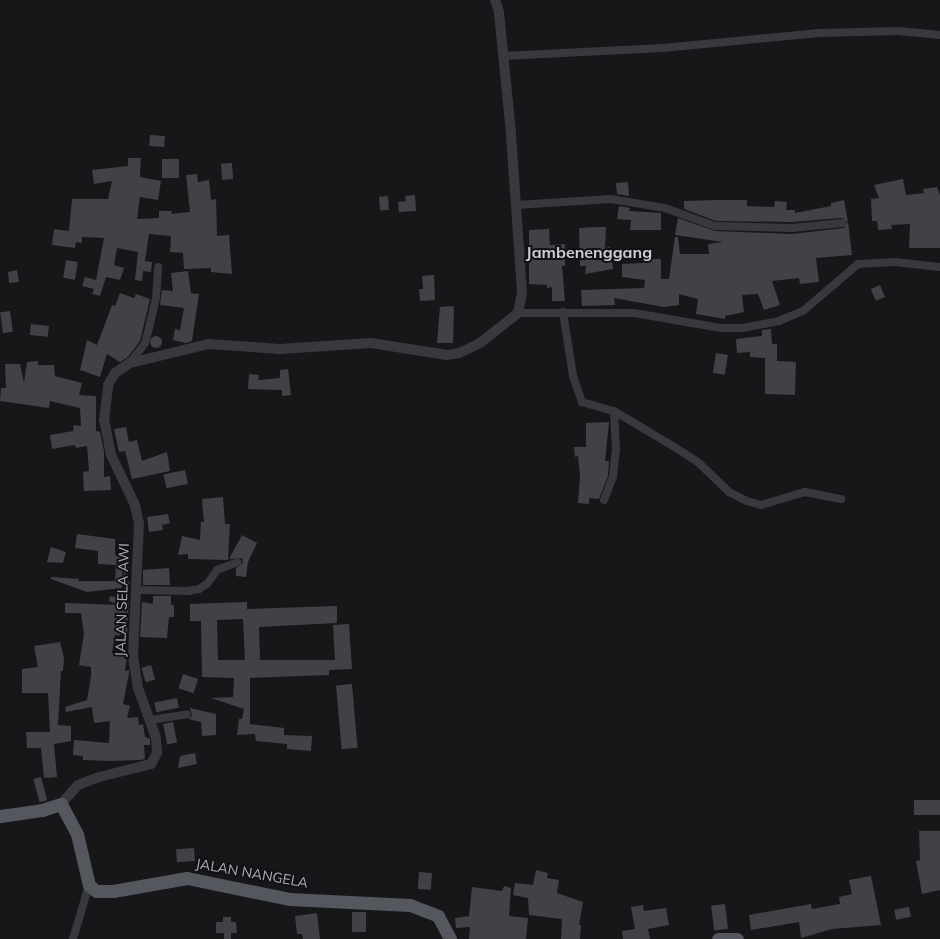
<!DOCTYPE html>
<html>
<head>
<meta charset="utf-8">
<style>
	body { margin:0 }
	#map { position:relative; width:940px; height:939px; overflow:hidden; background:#171719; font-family:Mulish,sans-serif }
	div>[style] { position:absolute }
	.building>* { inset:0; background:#414246; transform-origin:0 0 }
	.round { border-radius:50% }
	.minor>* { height:8px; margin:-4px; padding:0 4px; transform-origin:4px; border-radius:4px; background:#38393e }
	.tertiary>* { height:10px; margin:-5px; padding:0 5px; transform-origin:5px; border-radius:5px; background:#38393e }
	.primary>* { height:13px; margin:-6.5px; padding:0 6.5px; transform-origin:6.5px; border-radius:6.5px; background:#54575d }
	span { translate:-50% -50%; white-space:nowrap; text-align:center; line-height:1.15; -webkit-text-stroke:4px #121214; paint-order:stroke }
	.street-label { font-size:14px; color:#a9afb8 }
	.quarter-label { font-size:16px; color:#caced4; font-weight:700 }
</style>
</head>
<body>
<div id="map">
	<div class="building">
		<div style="left:150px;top:135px;width:15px;height:11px;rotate:4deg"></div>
		<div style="clip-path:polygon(128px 158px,141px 158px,140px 177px,161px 181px,158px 200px,140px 197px,137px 219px,159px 218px,159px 211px,172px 211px,171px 214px,190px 212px,186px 175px,197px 174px,198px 182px,209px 180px,211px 200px,216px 199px,217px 236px,229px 235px,232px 274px,211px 272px,211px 268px,184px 269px,183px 253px,170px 252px,171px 236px,149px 234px,145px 261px,152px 262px,151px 272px,143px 271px,142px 281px,135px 280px,138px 252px,117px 248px,114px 265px,124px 268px,120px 280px,106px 277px,100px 296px,92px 294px,94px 289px,82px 286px,85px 277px,96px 280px,104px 238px,82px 237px,82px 243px,76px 242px,75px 248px,52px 245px,54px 229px,69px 231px,72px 199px,108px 199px,112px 181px,94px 184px,92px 170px,128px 166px)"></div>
		<div style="left:162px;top:159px;width:17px;height:19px"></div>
		<div style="left:232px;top:163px;width:16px;height:11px;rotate:86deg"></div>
		<div style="clip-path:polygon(903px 179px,906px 195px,924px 193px,923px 189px,937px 187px,940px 195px,940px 248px,909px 248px,910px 224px,891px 225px,892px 229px,878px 230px,877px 221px,872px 221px,871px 199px,879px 198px,874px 185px)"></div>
		<div style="clip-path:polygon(628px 182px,629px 196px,617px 194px,616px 183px)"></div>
		<div style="clip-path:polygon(415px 195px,416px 211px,399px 212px,398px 202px,406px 201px,405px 196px)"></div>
		<div style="left:388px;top:196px;width:14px;height:9px;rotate:86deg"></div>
		<div style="clip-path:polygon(717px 200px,747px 200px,747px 206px,774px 207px,775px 201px,787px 202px,786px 210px,795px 210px,795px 213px,831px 206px,831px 203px,844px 200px,848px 222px,842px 218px,792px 222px,716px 221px,684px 209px,684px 201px)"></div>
		<div style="clip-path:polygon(619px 206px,630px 208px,629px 211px,661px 213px,661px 230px,630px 230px,631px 220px,617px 219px)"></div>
		<div style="clip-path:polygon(678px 218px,715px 231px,792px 234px,844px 228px,848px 222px,852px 255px,816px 258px,819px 282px,800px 284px,799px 278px,772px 281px,780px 305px,764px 310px,758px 294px,742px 295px,744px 312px,725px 316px,725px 319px,696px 314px,698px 299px,679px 294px,679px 305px,664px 307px,614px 298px,615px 305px,582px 306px,581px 290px,644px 288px,645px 280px,622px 277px,622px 264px,643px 263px,643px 259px,661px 259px,661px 279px,669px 279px,675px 237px,678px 237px,680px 254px,709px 254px,708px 244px,723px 242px,675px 235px)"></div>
		<div style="clip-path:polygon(597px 227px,606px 227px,605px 248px,610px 247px,613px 269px,585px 274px,586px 266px,580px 266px,579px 228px)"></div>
		<div style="clip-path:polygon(549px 229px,550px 245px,565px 244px,565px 266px,562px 266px,565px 301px,552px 301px,552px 287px,547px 288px,547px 285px,529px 284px,529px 230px)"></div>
		<div style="left:66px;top:260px;width:12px;height:18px;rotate:9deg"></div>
		<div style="clip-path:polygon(17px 270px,19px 282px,9px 283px,8px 272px)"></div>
		<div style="clip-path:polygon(188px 271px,191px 293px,199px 294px,192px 341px,186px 343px,173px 340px,175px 329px,180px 330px,184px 308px,160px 305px,162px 290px,173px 291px,171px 273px)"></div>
		<div style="clip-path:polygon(434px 275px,435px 300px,420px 301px,419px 289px,423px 289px,422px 276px)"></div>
		<div style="left:880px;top:285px;width:13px;height:10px;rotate:67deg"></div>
		<div style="clip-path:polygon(120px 293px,134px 298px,136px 294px,150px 299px,140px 341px,128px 357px,120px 362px,107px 354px,100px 377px,80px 370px,87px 340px,97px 345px,112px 305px,115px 306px)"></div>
		<div style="clip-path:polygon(454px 306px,453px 343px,437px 343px,440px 307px)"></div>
		<div style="left:10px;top:311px;width:21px;height:10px;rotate:82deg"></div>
		<div style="left:31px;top:324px;width:18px;height:11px;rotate:6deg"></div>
		<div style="clip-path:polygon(771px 329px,772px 344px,777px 344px,777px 361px,796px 362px,795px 395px,765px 394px,765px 358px,750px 357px,750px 352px,737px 353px,736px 339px,762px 336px,762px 330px)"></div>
		<div class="round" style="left:150px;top:336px;width:12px;height:12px"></div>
		<div style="left:716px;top:353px;width:12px;height:20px;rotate:9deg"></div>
		<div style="clip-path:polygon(38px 361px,38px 365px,54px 365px,55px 376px,82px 383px,79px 395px,96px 396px,96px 431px,100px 432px,104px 451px,104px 477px,110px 476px,111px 490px,84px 491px,83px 472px,89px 471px,87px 446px,76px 448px,75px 445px,52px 449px,50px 435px,73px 431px,74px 425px,81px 426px,80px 408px,50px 401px,49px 408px,0 401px,1px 388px,6px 388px,5px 364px,20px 364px,24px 383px,27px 362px)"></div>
		<div style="clip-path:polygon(288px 369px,291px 395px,282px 396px,282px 390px,248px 389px,249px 374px,259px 375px,258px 380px,280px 378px,280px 370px)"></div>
		<div style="clip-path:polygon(609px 422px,605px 461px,609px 461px,608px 476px,599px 499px,589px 498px,589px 504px,578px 503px,580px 476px,578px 456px,575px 457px,574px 447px,586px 447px,586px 423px)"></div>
		<div style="clip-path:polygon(126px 427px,129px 442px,137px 440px,142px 461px,167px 452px,170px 471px,132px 479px,125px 451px,119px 452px,114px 429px)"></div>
		<div style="left:185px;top:470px;width:14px;height:22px;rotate:78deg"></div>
		<div style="clip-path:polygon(223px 497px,225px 524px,230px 524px,228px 560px,188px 559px,188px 554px,178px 555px,182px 536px,200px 540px,201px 522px,204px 522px,202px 499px)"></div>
		<div style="clip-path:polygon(168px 514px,170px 523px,162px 525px,163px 530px,149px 532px,147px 517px)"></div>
		<div style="clip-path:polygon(77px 534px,115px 539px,115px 555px,128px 557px,127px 582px,130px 582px,130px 587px,87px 592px,51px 579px,51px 577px,79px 579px,78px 581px,115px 581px,116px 565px,98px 564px,98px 551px,75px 548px)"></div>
		<div style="clip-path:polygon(242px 535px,257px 543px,248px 562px,246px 577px,236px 576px,236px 568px,243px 563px,242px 558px,229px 559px)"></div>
		<div style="clip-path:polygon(51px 547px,66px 552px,63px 563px,47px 562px)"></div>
		<div style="clip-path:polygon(169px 568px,170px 585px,143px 585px,143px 570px)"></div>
		<div style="clip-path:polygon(110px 596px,129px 600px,127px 636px,115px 635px,112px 653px,127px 656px,125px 671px,129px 670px,129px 673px,123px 704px,130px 706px,127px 718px,138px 717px,139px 725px,143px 724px,145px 737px,150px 739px,150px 745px,144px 745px,145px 759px,140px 760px,110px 761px,83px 760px,83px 756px,73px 755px,74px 740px,109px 743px,110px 721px,94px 723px,92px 707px,66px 712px,65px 707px,87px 700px,91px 676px,91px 667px,79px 665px,84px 634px,81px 613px,65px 613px,65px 603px,120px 605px,109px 601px)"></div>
		<div style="clip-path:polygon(153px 596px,171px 596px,171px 605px,174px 605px,174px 617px,169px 617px,167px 638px,140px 637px,142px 602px,153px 604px)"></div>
		<div style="clip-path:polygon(evenodd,247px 602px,247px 609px,337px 606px,337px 623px,259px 627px,260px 660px,335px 660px,333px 625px,349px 624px,352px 669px,329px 670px,329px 675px,250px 678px,250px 724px,284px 728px,284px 735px,312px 736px,311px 751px,287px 749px,287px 744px,256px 741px,255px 734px,237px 735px,239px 719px,242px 719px,244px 709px,211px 698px,233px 697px,234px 678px,202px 677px,201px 621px,190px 621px,190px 604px,247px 602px,243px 619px,245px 660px,218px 660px,217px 620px,243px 619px)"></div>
		<div style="clip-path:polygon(60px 642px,64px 658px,63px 671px,61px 671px,58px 725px,71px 726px,71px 741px,54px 744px,57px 777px,44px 778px,41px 748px,27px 748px,26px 732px,50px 732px,48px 693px,22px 693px,22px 669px,38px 667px,34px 646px)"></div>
		<div style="left:151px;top:665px;width:15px;height:10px;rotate:74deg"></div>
		<div style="left:183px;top:674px;width:16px;height:15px;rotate:18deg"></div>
		<div style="left:352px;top:684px;width:64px;height:16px;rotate:85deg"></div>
		<div style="left:177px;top:698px;width:10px;height:23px;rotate:79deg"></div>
		<div style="clip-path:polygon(190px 708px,216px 714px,216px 735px,202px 736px,201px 722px,188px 719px,192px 716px)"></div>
		<div style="left:173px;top:722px;width:21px;height:10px;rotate:79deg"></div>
		<div style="clip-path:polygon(195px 753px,197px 764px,178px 768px,180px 756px)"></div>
		<div style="left:41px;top:777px;width:24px;height:8px;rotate:75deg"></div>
		<div style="left:940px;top:800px;width:15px;height:26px;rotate:90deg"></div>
		<div style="clip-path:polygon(919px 831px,940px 831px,940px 890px,922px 894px,916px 861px,920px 860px)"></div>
		<div style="left:194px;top:848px;width:13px;height:18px;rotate:86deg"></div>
		<div style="clip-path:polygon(536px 870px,548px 873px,547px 878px,559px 880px,557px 893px,583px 902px,579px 925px,581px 925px,580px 939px,561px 939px,562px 919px,529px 915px,528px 898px,513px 895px,515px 883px,533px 885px)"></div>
		<div style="left:419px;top:872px;width:13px;height:17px;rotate:4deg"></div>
		<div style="clip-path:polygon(871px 876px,881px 925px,832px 929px,801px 938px,799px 922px,751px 930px,749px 915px,811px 904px,812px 909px,840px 904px,839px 897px,852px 894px,849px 880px)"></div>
		<div style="clip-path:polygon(504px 886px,511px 888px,509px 916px,528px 918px,526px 939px,469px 939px,470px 927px,456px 928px,455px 918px,469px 916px,472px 887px,502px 891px)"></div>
		<div style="left:725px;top:904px;width:25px;height:14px;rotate:83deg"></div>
		<div style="clip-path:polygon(643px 905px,644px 911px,666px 908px,669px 925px,648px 929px,650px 939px,623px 939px,622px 931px,635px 929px,631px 907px)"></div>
		<div style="left:909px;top:907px;width:10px;height:15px;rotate:79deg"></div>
		<div style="left:352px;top:912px;width:14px;height:20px"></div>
		<div style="clip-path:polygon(317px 913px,320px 939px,303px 939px,302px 934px,297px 934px,295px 916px)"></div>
		<div style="clip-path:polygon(223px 917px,231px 917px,231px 922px,236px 922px,237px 933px,231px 933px,231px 939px,224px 939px,224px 933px,216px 933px,216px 922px,223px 922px)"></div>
	</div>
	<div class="minor">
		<div style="left:503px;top:56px;width:160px;rotate:-2.9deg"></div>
		<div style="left:663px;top:48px;width:157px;rotate:-5.5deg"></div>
		<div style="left:819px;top:33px;width:80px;rotate:-1.4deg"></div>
		<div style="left:899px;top:31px;width:41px;rotate:5.6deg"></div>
		<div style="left:516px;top:205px;width:95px;rotate:-3.6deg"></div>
		<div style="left:611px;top:199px;width:55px;rotate:9.5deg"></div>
		<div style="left:665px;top:208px;width:53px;rotate:19.8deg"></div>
		<div style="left:715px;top:226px;width:77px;rotate:1.5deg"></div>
		<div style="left:792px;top:228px;width:51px;rotate:-5.6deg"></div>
		<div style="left:563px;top:312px;width:65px;rotate:81.1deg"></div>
		<div style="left:573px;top:376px;width:28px;rotate:71deg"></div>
		<div style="left:582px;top:402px;width:33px;rotate:16deg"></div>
		<div style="left:614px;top:411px;width:72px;rotate:30.8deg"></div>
		<div style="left:676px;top:448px;width:27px;rotate:33deg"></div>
		<div style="left:699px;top:463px;width:42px;rotate:44deg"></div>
		<div style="left:729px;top:492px;width:20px;rotate:27deg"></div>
		<div style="left:747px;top:501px;width:15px;rotate:16deg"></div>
		<div style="left:761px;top:505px;width:46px;rotate:-16.5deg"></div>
		<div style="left:805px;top:492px;width:37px;rotate:11deg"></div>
		<div style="left:518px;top:313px;width:116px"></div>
		<div style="left:634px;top:313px;width:88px;rotate:9.8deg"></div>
		<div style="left:721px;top:328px;width:22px"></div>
		<div style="left:743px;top:328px;width:37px;rotate:-11deg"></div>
		<div style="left:779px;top:321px;width:26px;rotate:-23deg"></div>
		<div style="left:803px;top:311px;width:72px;rotate:-40.5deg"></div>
		<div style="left:858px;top:264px;width:37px;rotate:-3deg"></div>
		<div style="left:895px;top:262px;width:45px;rotate:6.3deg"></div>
		<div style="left:130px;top:363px;width:25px;rotate:-53deg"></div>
		<div style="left:145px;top:343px;width:16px;rotate:-75deg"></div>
		<div style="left:149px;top:328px;width:31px;rotate:-77deg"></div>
		<div style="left:156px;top:298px;width:31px;rotate:-86deg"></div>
		<div style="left:604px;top:500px;width:25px;rotate:-69deg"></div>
		<div style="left:613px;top:477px;width:27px;rotate:-84deg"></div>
		<div style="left:616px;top:450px;width:39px;rotate:-93deg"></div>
		<div style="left:137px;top:590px;width:51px;rotate:1.1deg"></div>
		<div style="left:188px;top:591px;width:11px;rotate:-10deg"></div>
		<div style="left:199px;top:589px;width:9px;rotate:-32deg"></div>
		<div style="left:207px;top:584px;width:17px;rotate:-54deg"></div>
		<div style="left:217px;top:570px;width:22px;rotate:-21deg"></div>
		<div style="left:151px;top:720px;width:36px;rotate:-9deg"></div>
		<div style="left:73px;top:939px;width:56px;rotate:-73.5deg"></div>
	</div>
	<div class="tertiary">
		<div style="left:61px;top:804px;width:25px;rotate:-48deg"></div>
		<div style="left:78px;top:785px;width:22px;rotate:-21deg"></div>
		<div style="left:99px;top:777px;width:54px;rotate:-14deg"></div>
		<div style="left:151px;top:764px;width:13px;rotate:-61deg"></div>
		<div style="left:157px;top:753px;width:15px;rotate:-94deg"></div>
		<div style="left:156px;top:738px;width:53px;rotate:-109.8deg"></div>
		<div style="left:138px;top:688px;width:33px;rotate:-99deg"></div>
		<div style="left:133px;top:655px;width:132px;rotate:-87.4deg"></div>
		<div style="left:139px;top:523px;width:18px;rotate:-103deg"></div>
		<div style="left:135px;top:505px;width:55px;rotate:-115.6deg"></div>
		<div style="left:111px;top:455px;width:36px;rotate:-101deg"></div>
		<div style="left:104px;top:420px;width:35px;rotate:-83deg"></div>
		<div style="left:108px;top:385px;width:14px;rotate:-60deg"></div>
		<div style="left:115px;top:373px;width:18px;rotate:-34deg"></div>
		<div style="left:130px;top:363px;width:80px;rotate:-13.7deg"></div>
		<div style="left:208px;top:344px;width:72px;rotate:4deg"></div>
		<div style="left:280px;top:349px;width:91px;rotate:-3.8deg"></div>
		<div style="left:371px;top:343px;width:77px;rotate:9deg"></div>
		<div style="left:447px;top:355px;width:12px;rotate:-9deg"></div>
		<div style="left:459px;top:353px;width:23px;rotate:-25deg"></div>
		<div style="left:480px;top:343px;width:48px;rotate:-38.3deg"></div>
		<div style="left:518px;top:313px;width:21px;rotate:-79deg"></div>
		<div style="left:522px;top:292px;width:159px;rotate:-94deg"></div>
		<div style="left:511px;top:133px;width:122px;rotate:-95.7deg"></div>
		<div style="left:499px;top:12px;width:13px;rotate:-108deg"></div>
	</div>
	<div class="primary">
		<div style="left:0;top:816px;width:42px;rotate:-8.1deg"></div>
		<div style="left:42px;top:810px;width:20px;rotate:-18deg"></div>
		<div style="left:61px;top:804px;width:34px;rotate:62deg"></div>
		<div style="left:77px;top:834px;width:52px;rotate:76.8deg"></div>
		<div style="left:89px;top:885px;width:9px;rotate:41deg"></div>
		<div style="left:96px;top:891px;width:17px"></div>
		<div style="left:113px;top:891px;width:75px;rotate:-10deg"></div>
		<div style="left:187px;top:878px;width:104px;rotate:11.6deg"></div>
		<div style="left:289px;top:899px;width:121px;rotate:2.8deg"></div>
		<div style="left:410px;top:905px;width:30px;rotate:21deg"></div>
		<div style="left:438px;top:916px;width:26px;rotate:62deg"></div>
		<div style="left:718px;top:939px;width:19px"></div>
	</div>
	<div class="street-label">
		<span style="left:122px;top:600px;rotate:-88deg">JALAN SELA AWI</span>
		<span style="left:252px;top:873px;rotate:10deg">JALAN NANGELA</span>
	</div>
	<div class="quarter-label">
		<span style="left:589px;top:252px">Jambenenggang</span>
	</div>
</div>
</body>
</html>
